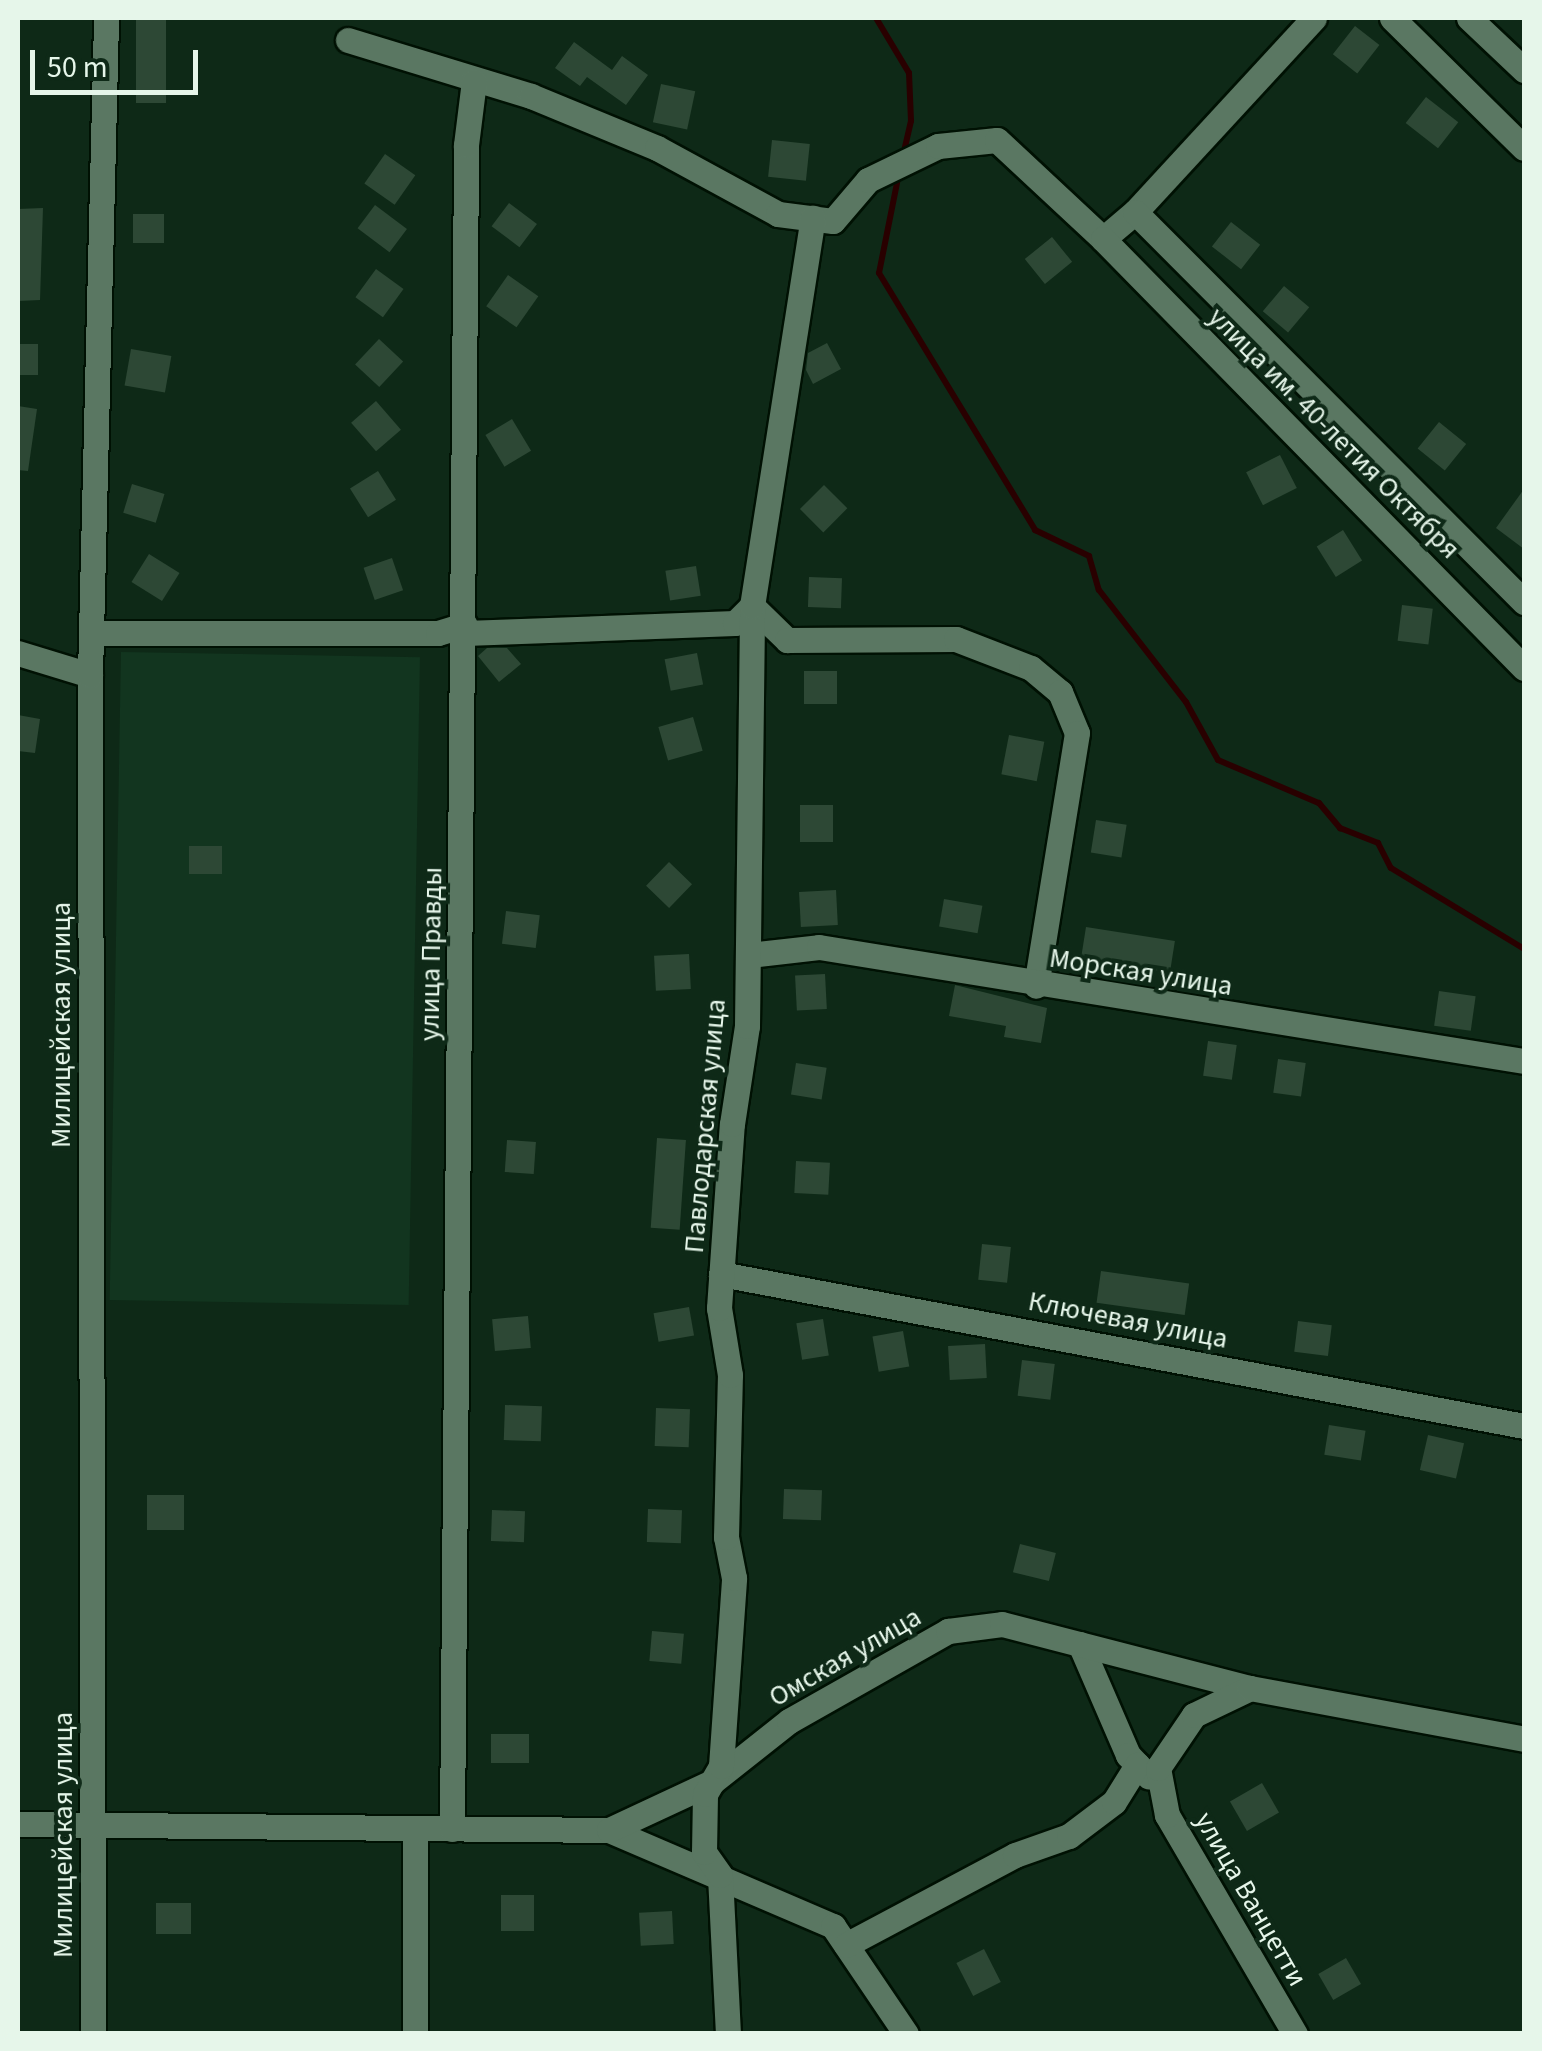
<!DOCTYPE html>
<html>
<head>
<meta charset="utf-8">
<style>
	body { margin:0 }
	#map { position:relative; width:1542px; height:2051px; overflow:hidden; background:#0e2917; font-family:"Source Sans 3",sans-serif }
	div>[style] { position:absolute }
	.built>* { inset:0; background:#12351f; transform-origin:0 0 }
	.stream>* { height:6px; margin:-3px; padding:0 3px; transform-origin:3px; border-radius:3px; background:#290000 }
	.building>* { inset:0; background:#2d4835; transform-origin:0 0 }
	.roads { filter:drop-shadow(2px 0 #001103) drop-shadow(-2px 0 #001103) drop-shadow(0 2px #001103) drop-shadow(0 -2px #001103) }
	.minor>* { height:25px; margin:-12.5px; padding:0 12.5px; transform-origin:12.5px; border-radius:12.5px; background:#5a7762 }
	span { translate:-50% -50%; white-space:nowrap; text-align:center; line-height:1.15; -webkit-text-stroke:8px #0e2917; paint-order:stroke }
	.street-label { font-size:28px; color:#e6f6ea }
	.frame { position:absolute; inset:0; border:20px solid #e6f6ea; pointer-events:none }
	.scale { position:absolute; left:30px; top:50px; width:168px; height:45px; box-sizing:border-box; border:5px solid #e6f6ea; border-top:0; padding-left:12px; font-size:30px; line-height:35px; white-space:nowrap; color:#e6f6ea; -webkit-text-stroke:8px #0e2917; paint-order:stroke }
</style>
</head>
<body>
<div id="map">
	<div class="built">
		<div style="left:121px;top:652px;width:299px;height:648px;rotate:1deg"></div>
	</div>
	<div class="stream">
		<div style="left:876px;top:18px;width:64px;rotate:59deg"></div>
		<div style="left:909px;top:73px;width:48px;rotate:87.6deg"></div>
		<div style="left:911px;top:121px;width:36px;rotate:103deg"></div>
		<div style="left:899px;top:173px;width:102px;rotate:101.3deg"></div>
		<div style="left:879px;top:273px;width:301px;rotate:58.7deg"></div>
		<div style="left:1035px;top:530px;width:60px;rotate:25.7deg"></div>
		<div style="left:1089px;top:556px;width:35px;rotate:74deg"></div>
		<div style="left:1099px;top:590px;width:142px;rotate:52.2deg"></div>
		<div style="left:1186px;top:702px;width:66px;rotate:61.1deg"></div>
		<div style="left:1218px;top:760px;width:110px;rotate:23.1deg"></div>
		<div style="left:1319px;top:803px;width:33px;rotate:50deg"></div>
		<div style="left:1340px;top:828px;width:41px;rotate:21.5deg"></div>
		<div style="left:1378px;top:843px;width:28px;rotate:63deg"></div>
		<div style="left:1391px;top:868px;width:156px;rotate:31.3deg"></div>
	</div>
	<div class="building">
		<div style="left:136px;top:18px;width:30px;height:85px"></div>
		<div style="left:1355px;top:26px;width:31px;height:36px;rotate:38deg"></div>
		<div style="clip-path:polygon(574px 42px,612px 70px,622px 56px,648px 75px,626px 105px,587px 77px,580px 86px,555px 68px)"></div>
		<div style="left:661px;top:84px;width:35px;height:39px;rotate:12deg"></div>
		<div style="left:1426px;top:97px;width:41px;height:33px;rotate:38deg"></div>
		<div style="left:772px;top:140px;width:38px;height:37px;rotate:6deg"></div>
		<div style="left:385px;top:154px;width:37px;height:36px;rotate:35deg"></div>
		<div style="left:509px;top:203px;width:35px;height:29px;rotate:37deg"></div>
		<div style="left:375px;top:205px;width:40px;height:29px;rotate:37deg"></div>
		<div style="clip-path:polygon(43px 208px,40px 300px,18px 301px,18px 209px)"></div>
		<div style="left:164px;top:214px;width:29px;height:31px;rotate:90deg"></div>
		<div style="left:1231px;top:222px;width:37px;height:31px;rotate:38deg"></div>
		<div style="left:1052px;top:237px;width:32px;height:35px;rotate:51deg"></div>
		<div style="left:376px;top:269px;width:34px;height:35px;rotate:36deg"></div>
		<div style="left:508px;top:275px;width:37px;height:38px;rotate:35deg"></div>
		<div style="left:1284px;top:286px;width:33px;height:33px;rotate:40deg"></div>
		<div style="left:379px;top:339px;width:33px;height:35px;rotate:43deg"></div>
		<div style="clip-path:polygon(827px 343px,841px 369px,813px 384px,806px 370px,808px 353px)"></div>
		<div style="left:18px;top:344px;width:20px;height:31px"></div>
		<div style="left:131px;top:349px;width:41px;height:37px;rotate:10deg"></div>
		<div style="left:376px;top:401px;width:38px;height:33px;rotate:49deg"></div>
		<div style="clip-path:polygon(18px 406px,37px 409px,28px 471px,18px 470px)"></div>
		<div style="left:512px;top:419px;width:37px;height:31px;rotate:59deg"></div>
		<div style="left:1439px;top:422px;width:35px;height:34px;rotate:39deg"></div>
		<div style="left:1280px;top:455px;width:37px;height:38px;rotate:63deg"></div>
		<div style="left:378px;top:471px;width:34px;height:33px;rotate:58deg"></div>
		<div style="left:132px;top:484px;width:34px;height:30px;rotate:17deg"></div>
		<div style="left:824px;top:485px;width:33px;height:34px;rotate:45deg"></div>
		<div style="clip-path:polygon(1524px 489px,1524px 549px,1496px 528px)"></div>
		<div style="left:1343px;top:530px;width:36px;height:31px;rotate:58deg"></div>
		<div style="left:149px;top:554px;width:36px;height:33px;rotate:32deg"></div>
		<div style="left:392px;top:558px;width:34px;height:30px;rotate:71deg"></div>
		<div style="left:696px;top:566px;width:30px;height:31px;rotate:81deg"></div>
		<div style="left:809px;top:577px;width:33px;height:30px;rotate:2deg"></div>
		<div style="left:1402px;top:605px;width:31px;height:36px;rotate:7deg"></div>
		<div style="clip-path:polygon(487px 648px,507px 648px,521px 664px,499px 682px,478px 656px)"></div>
		<div style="left:697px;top:653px;width:32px;height:33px;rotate:79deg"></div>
		<div style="left:804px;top:671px;width:33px;height:33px"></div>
		<div style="clip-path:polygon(18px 715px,40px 719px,35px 753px,18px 751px)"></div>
		<div style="left:693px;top:717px;width:35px;height:36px;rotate:74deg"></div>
		<div style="left:1009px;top:735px;width:36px;height:40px;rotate:11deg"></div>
		<div style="left:833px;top:805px;width:37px;height:33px;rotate:90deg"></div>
		<div style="left:1096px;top:820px;width:31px;height:33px;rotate:9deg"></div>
		<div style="left:189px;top:846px;width:33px;height:28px"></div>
		<div style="left:669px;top:862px;width:32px;height:33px;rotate:44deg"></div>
		<div style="left:836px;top:890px;width:35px;height:37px;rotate:87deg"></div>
		<div style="left:944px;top:899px;width:39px;height:28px;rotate:10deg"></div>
		<div style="left:506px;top:911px;width:34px;height:33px;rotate:7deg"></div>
		<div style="left:1086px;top:927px;width:90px;height:32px;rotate:9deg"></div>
		<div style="left:689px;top:954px;width:35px;height:35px;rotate:87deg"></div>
		<div style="left:825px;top:974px;width:35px;height:30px;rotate:87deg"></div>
		<div style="clip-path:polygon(955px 985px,1047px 1008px,1041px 1043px,1004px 1037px,1006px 1026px,949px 1016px)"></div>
		<div style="left:1439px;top:991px;width:37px;height:35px;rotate:8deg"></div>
		<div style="left:1208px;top:1041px;width:29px;height:35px;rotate:8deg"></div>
		<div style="left:1278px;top:1059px;width:28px;height:34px;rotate:8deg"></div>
		<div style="left:796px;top:1063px;width:31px;height:32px;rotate:9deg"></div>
		<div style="left:657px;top:1138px;width:29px;height:90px;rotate:4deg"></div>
		<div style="left:507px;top:1140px;width:29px;height:32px;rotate:4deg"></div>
		<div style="left:796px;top:1161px;width:34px;height:32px;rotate:3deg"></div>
		<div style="left:982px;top:1244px;width:29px;height:36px;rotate:6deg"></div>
		<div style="left:1101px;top:1271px;width:89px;height:32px;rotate:8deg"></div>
		<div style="left:689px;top:1307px;width:29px;height:36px;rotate:80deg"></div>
		<div style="left:528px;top:1316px;width:32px;height:36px;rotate:85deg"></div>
		<div style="left:823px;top:1319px;width:37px;height:27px;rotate:81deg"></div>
		<div style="left:1298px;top:1321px;width:34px;height:31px;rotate:7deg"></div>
		<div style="left:903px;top:1331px;width:36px;height:31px;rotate:80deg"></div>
		<div style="left:985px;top:1344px;width:34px;height:37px;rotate:87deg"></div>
		<div style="left:1022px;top:1360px;width:33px;height:36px;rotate:7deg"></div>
		<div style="left:505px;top:1405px;width:37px;height:35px;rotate:2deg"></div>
		<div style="left:656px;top:1408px;width:34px;height:38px;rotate:2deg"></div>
		<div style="left:1329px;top:1425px;width:37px;height:30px;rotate:9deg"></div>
		<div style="left:1428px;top:1435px;width:37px;height:36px;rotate:13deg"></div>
		<div style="left:784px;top:1489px;width:38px;height:30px;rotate:2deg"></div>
		<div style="left:147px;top:1495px;width:37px;height:35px"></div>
		<div style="left:648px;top:1509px;width:34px;height:33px;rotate:2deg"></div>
		<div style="left:492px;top:1510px;width:33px;height:31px;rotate:2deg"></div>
		<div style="left:1020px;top:1544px;width:37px;height:29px;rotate:14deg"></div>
		<div style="left:652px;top:1631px;width:32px;height:30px;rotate:5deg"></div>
		<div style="left:491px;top:1734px;width:38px;height:29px"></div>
		<div style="left:1262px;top:1783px;width:34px;height:37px;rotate:60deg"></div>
		<div style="left:501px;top:1895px;width:33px;height:36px"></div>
		<div style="left:156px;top:1903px;width:35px;height:31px"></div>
		<div style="left:672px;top:1911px;width:33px;height:33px;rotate:87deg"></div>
		<div style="left:984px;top:1949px;width:37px;height:31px;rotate:63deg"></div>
		<div style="left:1346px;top:1958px;width:30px;height:32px;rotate:60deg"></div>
	</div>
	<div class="roads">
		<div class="minor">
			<div style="left:1392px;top:18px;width:185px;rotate:44.6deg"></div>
			<div style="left:1469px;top:18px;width:76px;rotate:43.4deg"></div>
			<div style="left:348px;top:40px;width:191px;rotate:17deg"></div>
			<div style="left:531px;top:96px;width:136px;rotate:22.4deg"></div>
			<div style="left:657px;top:148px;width:138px;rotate:28.6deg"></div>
			<div style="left:778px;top:214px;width:55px;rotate:7.3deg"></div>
			<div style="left:833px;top:221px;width:54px;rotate:-49.5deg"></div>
			<div style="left:868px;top:180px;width:78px;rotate:-25.9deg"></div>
			<div style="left:938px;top:146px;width:59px;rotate:-5.8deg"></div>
			<div style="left:997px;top:140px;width:145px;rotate:43deg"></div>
			<div style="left:1103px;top:239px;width:42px;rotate:-40.2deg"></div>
			<div style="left:1135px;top:212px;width:264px;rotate:-47.3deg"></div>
			<div style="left:1135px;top:212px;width:551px;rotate:45.07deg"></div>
			<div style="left:1103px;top:239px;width:601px;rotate:45.54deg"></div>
			<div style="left:91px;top:633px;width:347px"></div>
			<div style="left:438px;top:633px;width:28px;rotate:-17deg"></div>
			<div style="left:465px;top:633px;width:270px;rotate:-2.1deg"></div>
			<div style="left:735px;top:623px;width:24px;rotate:-45deg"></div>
			<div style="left:752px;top:606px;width:49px;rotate:44.2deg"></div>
			<div style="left:787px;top:640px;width:169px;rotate:-0.3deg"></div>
			<div style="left:956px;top:639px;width:80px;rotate:21.1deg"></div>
			<div style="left:1031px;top:668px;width:38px;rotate:40deg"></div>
			<div style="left:1060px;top:692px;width:44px;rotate:67.5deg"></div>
			<div style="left:1077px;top:733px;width:256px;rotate:99.2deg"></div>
			<div style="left:18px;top:653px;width:75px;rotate:17deg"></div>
			<div style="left:749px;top:955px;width:70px;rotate:-6.5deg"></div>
			<div style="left:819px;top:947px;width:714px;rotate:9.19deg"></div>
			<div style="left:721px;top:1274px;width:817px;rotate:10.72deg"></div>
			<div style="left:1080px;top:1644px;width:121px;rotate:66.6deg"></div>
			<div style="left:1128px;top:1755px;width:30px;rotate:46deg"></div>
			<div style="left:18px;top:1824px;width:591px;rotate:0.58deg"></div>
			<div style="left:609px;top:1830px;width:244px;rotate:23.2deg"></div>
			<div style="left:833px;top:1926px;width:130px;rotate:55.9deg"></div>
			<div style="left:415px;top:1829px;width:205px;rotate:90deg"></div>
			<div style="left:452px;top:1829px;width:1684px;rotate:-89.52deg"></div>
			<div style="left:466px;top:145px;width:64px;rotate:-82.9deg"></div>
			<div style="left:609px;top:1830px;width:114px;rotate:-25deg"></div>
			<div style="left:712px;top:1782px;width:98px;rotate:-38.4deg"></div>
			<div style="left:789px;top:1721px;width:183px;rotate:-29.5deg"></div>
			<div style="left:948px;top:1631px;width:54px;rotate:-7.4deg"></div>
			<div style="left:1002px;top:1624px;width:256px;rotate:14.5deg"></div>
			<div style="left:846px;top:1945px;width:191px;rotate:-28deg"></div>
			<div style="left:1015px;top:1855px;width:57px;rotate:-19.4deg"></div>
			<div style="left:1069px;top:1836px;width:56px;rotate:-37.1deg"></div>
			<div style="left:1114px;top:1802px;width:44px;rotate:-58.1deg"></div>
			<div style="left:93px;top:2034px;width:1359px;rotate:-90.13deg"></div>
			<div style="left:90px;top:675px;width:657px;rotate:-88.6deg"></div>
			<div style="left:728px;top:2034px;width:159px;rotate:-92.9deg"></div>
			<div style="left:720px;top:1875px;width:28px;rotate:-125deg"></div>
			<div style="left:704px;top:1852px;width:58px;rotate:-89deg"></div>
			<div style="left:705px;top:1794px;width:32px;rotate:-60deg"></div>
			<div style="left:721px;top:1766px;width:188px;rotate:-86deg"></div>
			<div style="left:734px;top:1578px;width:42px;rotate:-101deg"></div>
			<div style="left:726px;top:1537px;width:162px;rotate:-88.6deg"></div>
			<div style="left:730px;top:1375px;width:68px;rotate:-99.3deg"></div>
			<div style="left:719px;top:1308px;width:184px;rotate:-86deg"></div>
			<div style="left:732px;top:1124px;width:99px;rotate:-81.3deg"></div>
			<div style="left:747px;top:1026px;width:420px;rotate:-89.3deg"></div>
			<div style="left:752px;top:606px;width:393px;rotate:-81.1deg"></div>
			<div style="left:1295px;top:2034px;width:254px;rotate:-120.3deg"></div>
			<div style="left:1167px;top:1815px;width:48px;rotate:-100.8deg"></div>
			<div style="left:1158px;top:1768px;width:64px;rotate:-55.8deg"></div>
			<div style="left:1194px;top:1715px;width:62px;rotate:-25.7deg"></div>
			<div style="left:1250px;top:1688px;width:279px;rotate:10.5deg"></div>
		</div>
	</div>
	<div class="street-label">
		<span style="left:1334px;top:433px;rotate:45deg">улица им. 40-летия Октября</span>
		<span style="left:431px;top:954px;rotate:-89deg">улица Правды</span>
		<span style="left:1141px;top:972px;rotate:9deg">Морская улица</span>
		<span style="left:61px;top:1025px;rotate:-90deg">Милицейская улица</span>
		<span style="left:705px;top:1126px;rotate:-85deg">Павлодарская улица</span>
		<span style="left:1128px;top:1320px;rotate:11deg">Ключевая улица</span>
		<span style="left:845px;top:1657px;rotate:-30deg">Омская улица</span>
		<span style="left:63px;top:1835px;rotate:-90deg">Милицейская улица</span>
		<span style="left:1251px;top:1899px;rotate:60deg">улица Ванцетти</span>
	</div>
	<div class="frame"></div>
	<div class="scale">50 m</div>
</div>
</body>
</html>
